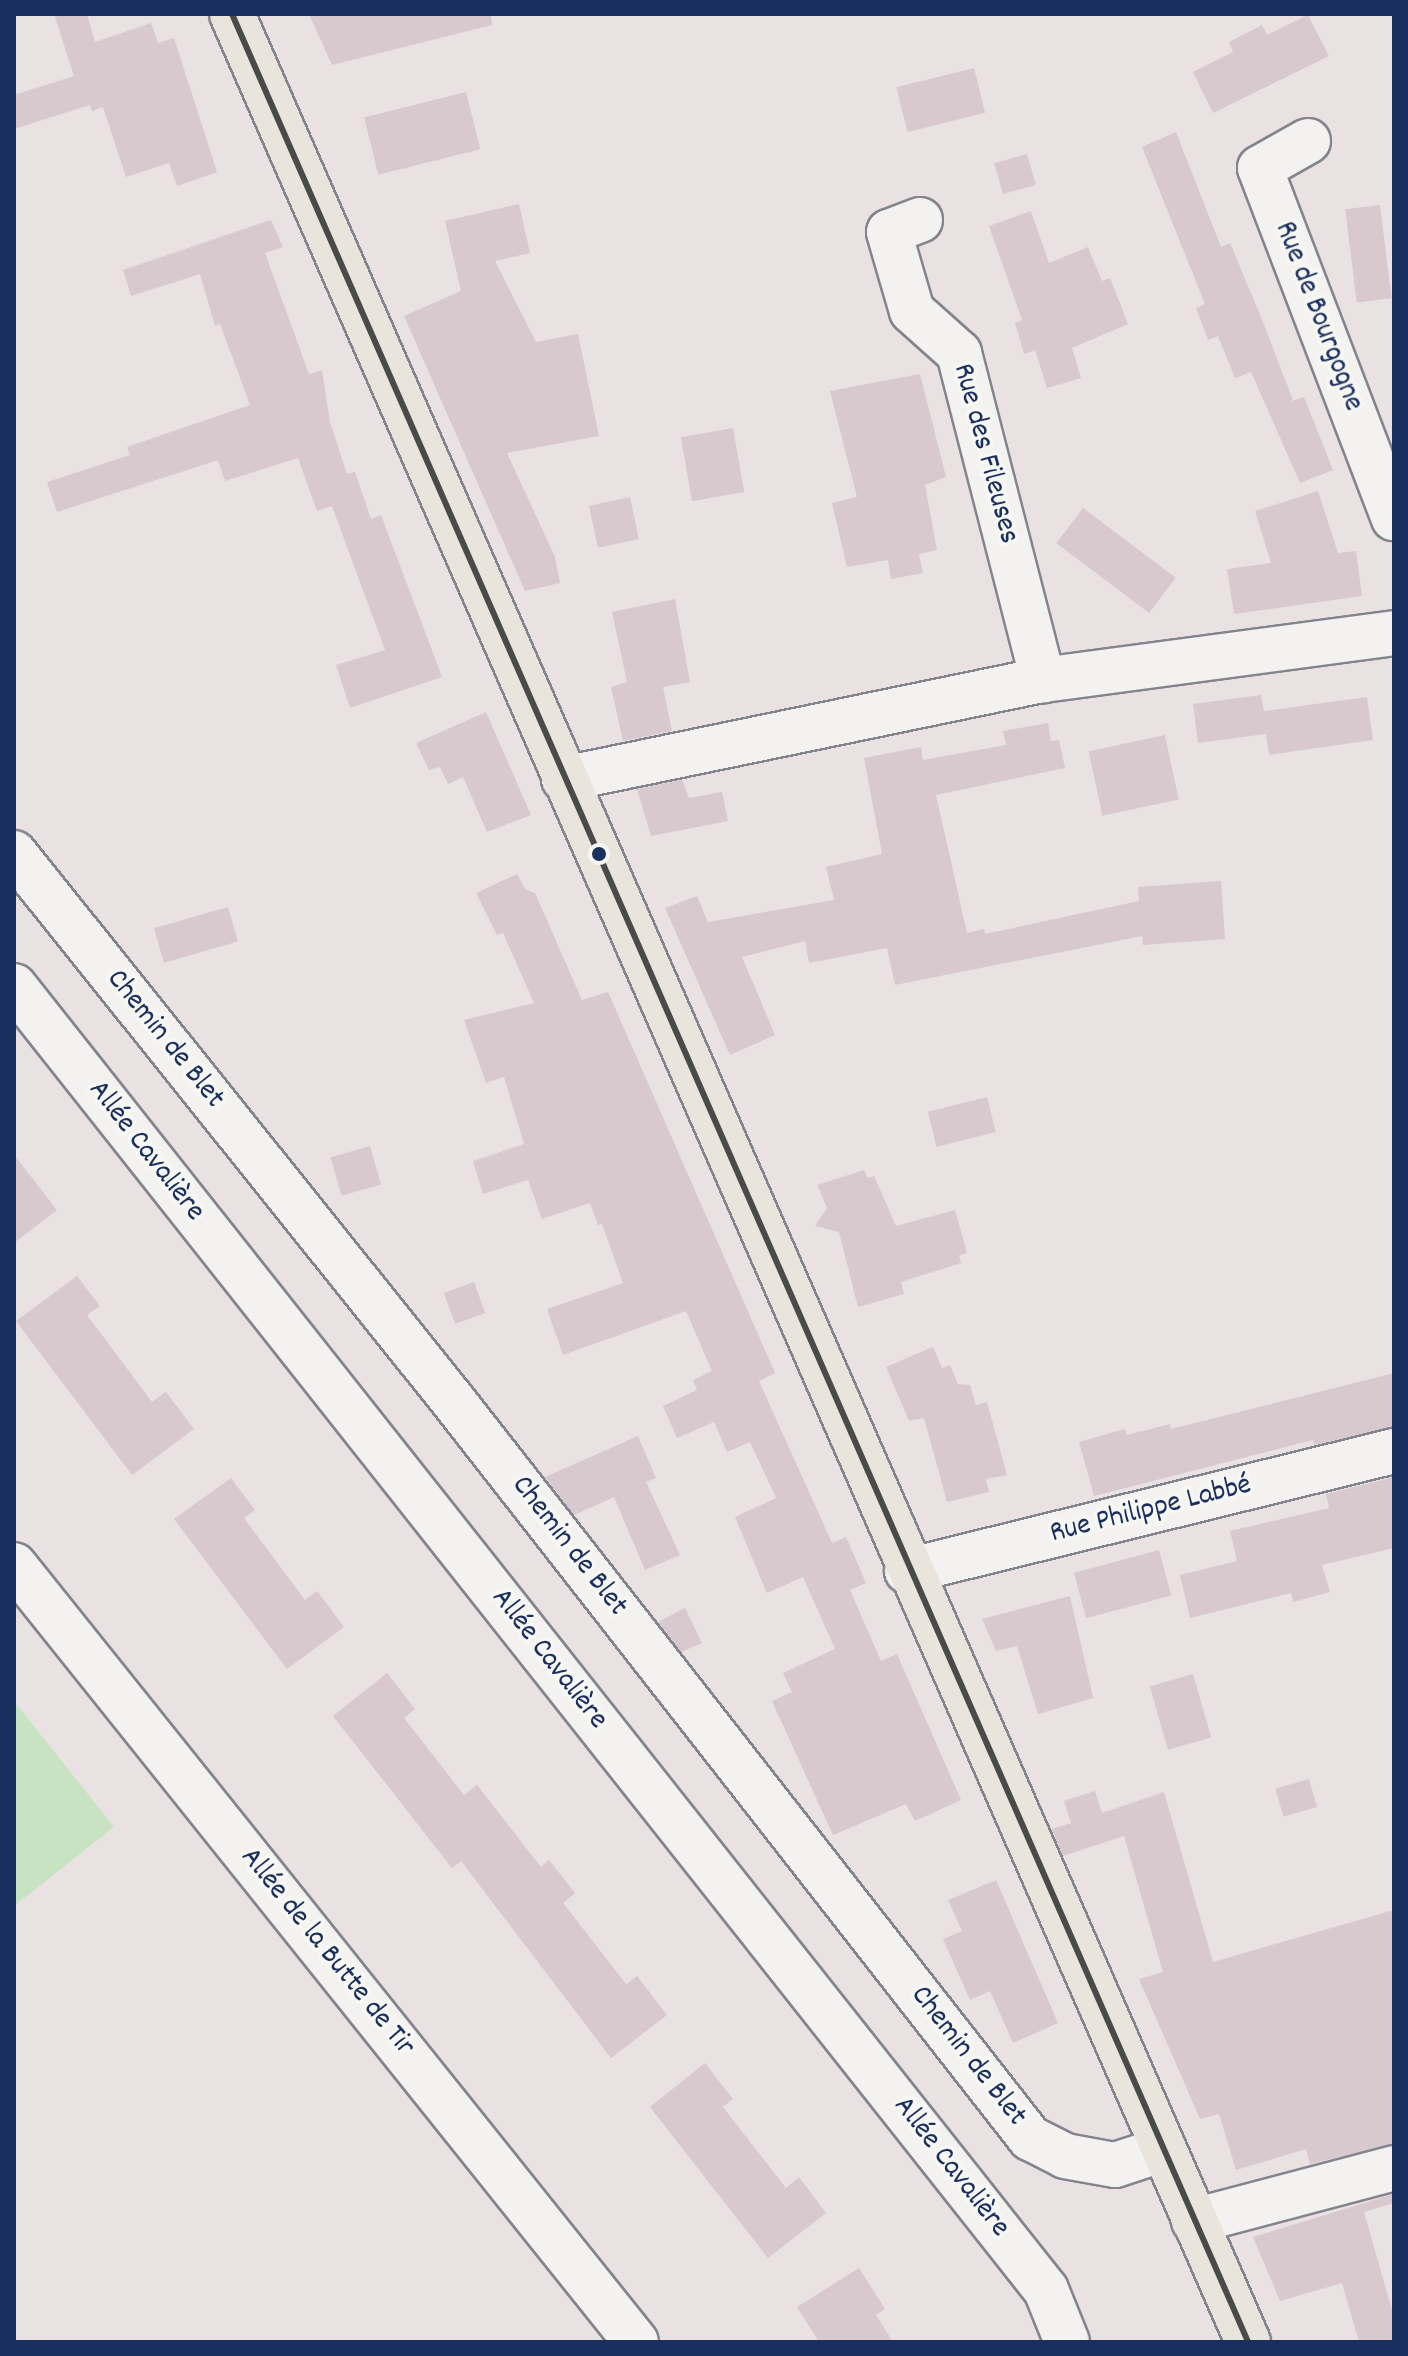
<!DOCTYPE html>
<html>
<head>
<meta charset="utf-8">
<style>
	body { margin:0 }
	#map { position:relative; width:1408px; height:2356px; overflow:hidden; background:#eae1e3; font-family:Dekko,sans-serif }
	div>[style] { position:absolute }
	.green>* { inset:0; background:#c8e3c2 }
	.building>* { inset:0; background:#d7c9ce; transform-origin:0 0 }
	.roads { filter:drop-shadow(2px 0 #84848e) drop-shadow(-2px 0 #84848e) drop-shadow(0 2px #84848e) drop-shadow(0 -2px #84848e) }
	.minor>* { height:44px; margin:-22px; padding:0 22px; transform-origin:22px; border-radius:22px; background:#f3f2f1 }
	.major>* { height:44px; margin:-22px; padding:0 22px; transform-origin:22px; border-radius:22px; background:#eae5dc }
	.bus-1>* { height:6px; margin:-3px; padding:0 3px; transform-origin:3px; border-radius:3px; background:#4a4a49 }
	.dots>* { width:22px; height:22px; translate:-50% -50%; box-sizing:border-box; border:4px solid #f6f6f2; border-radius:50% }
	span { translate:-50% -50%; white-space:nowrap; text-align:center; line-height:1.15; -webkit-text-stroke:8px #f6f6f2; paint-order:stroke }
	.street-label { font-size:30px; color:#1b2f5e }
	.frame { position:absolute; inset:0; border:16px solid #1b2f5e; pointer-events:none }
</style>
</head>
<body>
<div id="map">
	<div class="green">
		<div style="clip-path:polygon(14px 1701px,114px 1827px,14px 1906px)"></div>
	</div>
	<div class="building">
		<div style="clip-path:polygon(54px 14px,87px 14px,95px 42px,151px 23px,158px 43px,174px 38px,217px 172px,177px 186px,169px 163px,126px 177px,103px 107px,92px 111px,90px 105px,14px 129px,14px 95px,74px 76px)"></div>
		<div style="clip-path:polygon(309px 14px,491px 14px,492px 25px,332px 65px)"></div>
		<div style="clip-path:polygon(1308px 15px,1329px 56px,1213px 113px,1193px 72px,1233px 52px,1229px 42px,1262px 25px,1267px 35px)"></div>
		<div style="left:974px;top:68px;width:46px;height:80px;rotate:76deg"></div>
		<div style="left:466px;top:92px;width:59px;height:105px;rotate:76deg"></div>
		<div style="clip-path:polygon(1176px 132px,1221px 247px,1230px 243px,1263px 322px,1293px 400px,1284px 404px,1304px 397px,1333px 470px,1300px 483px,1251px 372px,1235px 378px,1218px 336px,1208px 340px,1196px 308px,1205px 304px,1142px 147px)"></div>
		<div style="left:1027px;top:154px;width:32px;height:34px;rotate:74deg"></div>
		<div style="clip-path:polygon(519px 204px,530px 253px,495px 261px,536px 342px,578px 334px,599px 436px,507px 453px,555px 557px,560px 583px,525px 591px,404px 316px,461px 291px,445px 221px)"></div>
		<div style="left:1380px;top:205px;width:94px;height:35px;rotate:83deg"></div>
		<div style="clip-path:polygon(1031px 211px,1049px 263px,1088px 247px,1102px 281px,1110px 278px,1128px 324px,1072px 348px,1081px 378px,1047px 388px,1035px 350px,1024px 354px,1015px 323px,1022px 320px,989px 226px)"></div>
		<div style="clip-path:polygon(271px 220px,283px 247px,265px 253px,309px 374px,322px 370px,330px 422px,347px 474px,355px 472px,371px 519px,381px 515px,442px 677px,350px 708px,336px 665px,385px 650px,332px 506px,317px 511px,298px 458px,225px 481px,218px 460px,57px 512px,47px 482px,130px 455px,127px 447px,250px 405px,220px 324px,215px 326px,200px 274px,131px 296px,123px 270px)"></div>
		<div style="clip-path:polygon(920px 374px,946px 477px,925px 485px,937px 550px,919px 554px,923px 573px,891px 579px,888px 560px,847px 567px,832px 503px,857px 497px,830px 391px)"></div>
		<div style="left:733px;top:428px;width:65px;height:53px;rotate:80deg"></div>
		<div style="clip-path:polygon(1318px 491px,1338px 553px,1356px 551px,1362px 596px,1234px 614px,1227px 569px,1271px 563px,1255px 511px)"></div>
		<div style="left:630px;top:497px;width:43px;height:42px;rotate:78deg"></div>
		<div style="left:1083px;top:508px;width:116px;height:44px;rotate:37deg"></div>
		<div style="clip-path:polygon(675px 599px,690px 682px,663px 687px,672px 731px,623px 741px,611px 687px,627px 682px,612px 612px)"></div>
		<div style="clip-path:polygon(1261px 695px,1264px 711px,1367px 697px,1373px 740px,1269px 755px,1266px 734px,1198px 743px,1193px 704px)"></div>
		<div style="clip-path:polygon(486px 712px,531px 815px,487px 832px,463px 777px,448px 784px,440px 767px,429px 770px,416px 743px)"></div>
		<div style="clip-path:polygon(1048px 723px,1051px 741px,1059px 740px,1065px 768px,936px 795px,967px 933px,984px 929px,985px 934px,1139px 901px,1138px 887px,1221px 881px,1225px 939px,1143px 945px,1142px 936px,895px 985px,887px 948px,809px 963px,805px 941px,742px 957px,775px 1035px,730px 1055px,665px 908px,697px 896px,708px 922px,834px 900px,826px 867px,882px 854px,864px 758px,921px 747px,923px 760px,1006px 745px,1003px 731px)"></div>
		<div style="left:1165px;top:735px;width:66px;height:78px;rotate:78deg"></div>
		<div style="clip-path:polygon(682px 780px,689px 798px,722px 792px,728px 821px,651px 836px,637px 789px)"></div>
		<div style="clip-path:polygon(517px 874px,525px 889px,535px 893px,582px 1000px,608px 992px,775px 1373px,759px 1381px,832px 1543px,846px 1537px,866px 1583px,850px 1590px,881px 1661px,897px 1654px,961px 1800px,915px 1821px,906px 1804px,833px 1835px,772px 1701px,792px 1692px,783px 1673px,835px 1649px,803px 1577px,767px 1593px,735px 1517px,776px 1498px,750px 1442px,727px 1452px,714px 1422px,677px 1438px,663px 1406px,697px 1390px,693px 1380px,712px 1371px,686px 1311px,563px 1355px,547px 1309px,623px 1283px,602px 1224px,598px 1225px,590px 1203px,542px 1219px,528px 1180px,483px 1194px,473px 1161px,524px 1144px,504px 1077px,486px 1083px,464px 1020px,534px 1003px,503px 933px,497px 935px,476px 893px)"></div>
		<div style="left:228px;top:907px;width:36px;height:77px;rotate:74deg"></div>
		<div style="left:987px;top:1097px;width:36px;height:61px;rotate:76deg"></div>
		<div style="left:370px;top:1146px;width:40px;height:41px;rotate:74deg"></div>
		<div style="clip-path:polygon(14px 1155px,57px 1210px,14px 1243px)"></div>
		<div style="clip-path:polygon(864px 1170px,868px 1178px,874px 1176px,896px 1226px,955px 1210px,967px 1253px,959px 1255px,961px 1263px,901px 1282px,904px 1294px,858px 1307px,839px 1232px,815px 1226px,827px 1208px,817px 1185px)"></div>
		<div style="clip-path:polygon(77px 1276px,100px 1306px,87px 1315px,152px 1402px,166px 1392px,194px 1429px,132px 1475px,16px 1321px)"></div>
		<div style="left:474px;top:1282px;width:33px;height:32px;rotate:70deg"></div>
		<div style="clip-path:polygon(933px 1347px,942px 1368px,950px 1365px,958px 1384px,970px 1385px,976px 1405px,987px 1402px,1007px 1475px,986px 1479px,989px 1492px,947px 1502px,924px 1418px,909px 1421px,886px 1367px)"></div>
		<div style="clip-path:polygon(1394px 1373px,1394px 1427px,1314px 1445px,1313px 1440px,1094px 1496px,1079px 1442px,1125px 1429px,1127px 1435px,1170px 1424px,1171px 1429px)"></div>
		<div style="clip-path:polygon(638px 1436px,656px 1478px,646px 1482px,680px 1555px,645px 1570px,614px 1497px,574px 1515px,545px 1477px)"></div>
		<div style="clip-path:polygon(1394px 1477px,1394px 1548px,1322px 1565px,1330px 1592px,1293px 1602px,1291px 1593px,1190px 1618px,1180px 1575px,1237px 1561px,1230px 1531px,1329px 1508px,1326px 1494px)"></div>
		<div style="clip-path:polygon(231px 1478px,255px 1510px,244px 1518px,305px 1600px,317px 1591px,344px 1627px,287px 1669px,174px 1519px)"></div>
		<div style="left:1159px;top:1550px;width:47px;height:88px;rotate:75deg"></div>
		<div style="clip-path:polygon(1070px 1596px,1093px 1698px,1038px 1714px,1017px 1646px,996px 1651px,982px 1619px)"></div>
		<div style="clip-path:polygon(685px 1608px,702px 1643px,681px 1652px,658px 1622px)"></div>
		<div style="clip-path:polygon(387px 1673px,415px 1709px,404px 1718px,464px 1795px,477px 1785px,541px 1867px,549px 1860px,575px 1893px,563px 1903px,626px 1984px,637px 1976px,667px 2015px,611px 2058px,461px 1861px,452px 1868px,333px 1716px)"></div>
		<div style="left:1193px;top:1674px;width:66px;height:45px;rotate:74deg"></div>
		<div style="left:1309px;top:1779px;width:29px;height:35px;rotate:74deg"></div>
		<div style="clip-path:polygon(1095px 1791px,1102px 1813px,1164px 1792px,1213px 1962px,1394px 1910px,1394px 2144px,1310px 2164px,1306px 2149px,1236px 2170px,1219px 2114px,1200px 2119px,1139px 1979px,1163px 1972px,1124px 1836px,1063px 1856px,1052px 1829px,1071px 1823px,1064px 1801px)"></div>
		<div style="clip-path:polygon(996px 1880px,1058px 2023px,1013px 2043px,990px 1991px,970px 2000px,943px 1939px,962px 1931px,948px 1900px)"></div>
		<div style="clip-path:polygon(705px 2063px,733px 2099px,723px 2107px,786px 2188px,799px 2177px,826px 2213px,768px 2258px,650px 2107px)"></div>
		<div style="clip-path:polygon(1394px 2194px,1394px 2203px,1364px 2212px,1394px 2317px,1394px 2342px,1359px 2342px,1342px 2283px,1280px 2301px,1253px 2237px)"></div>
		<div style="clip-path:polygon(859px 2268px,885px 2309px,876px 2315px,893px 2342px,819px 2342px,797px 2307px)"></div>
	</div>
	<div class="roads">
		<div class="minor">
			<div style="left:1308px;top:141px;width:55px;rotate:150.6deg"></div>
			<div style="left:1260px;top:168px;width:375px;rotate:69.1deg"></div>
			<div style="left:920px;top:220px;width:33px;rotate:159deg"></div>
			<div style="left:889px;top:232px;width:82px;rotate:73.8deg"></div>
			<div style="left:912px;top:311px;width:63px;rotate:41.8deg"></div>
			<div style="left:959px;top:353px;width:338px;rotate:75.6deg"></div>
			<div style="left:564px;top:779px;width:489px;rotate:-11.7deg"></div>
			<div style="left:1043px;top:680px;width:354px;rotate:-7.6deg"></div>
			<div style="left:14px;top:853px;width:699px;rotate:51.28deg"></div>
			<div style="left:451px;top:1398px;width:940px;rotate:51.96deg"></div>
			<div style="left:1030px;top:2138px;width:39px;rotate:27deg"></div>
			<div style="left:1065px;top:2156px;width:51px;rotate:10.2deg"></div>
			<div style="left:1115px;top:2165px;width:48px;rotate:-18.1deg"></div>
			<div style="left:14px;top:986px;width:1663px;rotate:51.64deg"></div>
			<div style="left:1046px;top:2290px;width:56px;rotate:68deg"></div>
			<div style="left:14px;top:1565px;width:995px;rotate:51.32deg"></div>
			<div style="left:907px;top:1571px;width:502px;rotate:-13.84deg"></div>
			<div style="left:1194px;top:2221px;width:207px;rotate:-14.8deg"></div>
		</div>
		<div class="major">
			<div style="left:232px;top:14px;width:2540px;rotate:66.42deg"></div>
		</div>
	</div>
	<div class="bus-1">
		<div style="left:232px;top:14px;width:2540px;rotate:66.42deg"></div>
	</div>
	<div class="dots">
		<div style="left:599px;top:854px;background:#1b2f5e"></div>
	</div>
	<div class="street-label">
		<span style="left:1317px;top:317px;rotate:69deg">Rue de Bourgogne</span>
		<span style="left:984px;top:454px;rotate:75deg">Rue des Fileuses</span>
		<span style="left:164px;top:1040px;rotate:51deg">Chemin de Blet</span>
		<span style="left:145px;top:1152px;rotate:52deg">Allée Cavalière</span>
		<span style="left:1151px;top:1511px;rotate:-14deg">Rue Philippe Labbé</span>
		<span style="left:568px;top:1547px;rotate:52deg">Chemin de Blet</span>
		<span style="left:548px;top:1660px;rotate:52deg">Allée Cavalière</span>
		<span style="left:326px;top:1953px;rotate:51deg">Allée de la Butte de Tir</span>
		<span style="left:967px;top:2057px;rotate:52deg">Chemin de Blet</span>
		<span style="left:950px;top:2168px;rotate:52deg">Allée Cavalière</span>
	</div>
	<div class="frame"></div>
</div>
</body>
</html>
